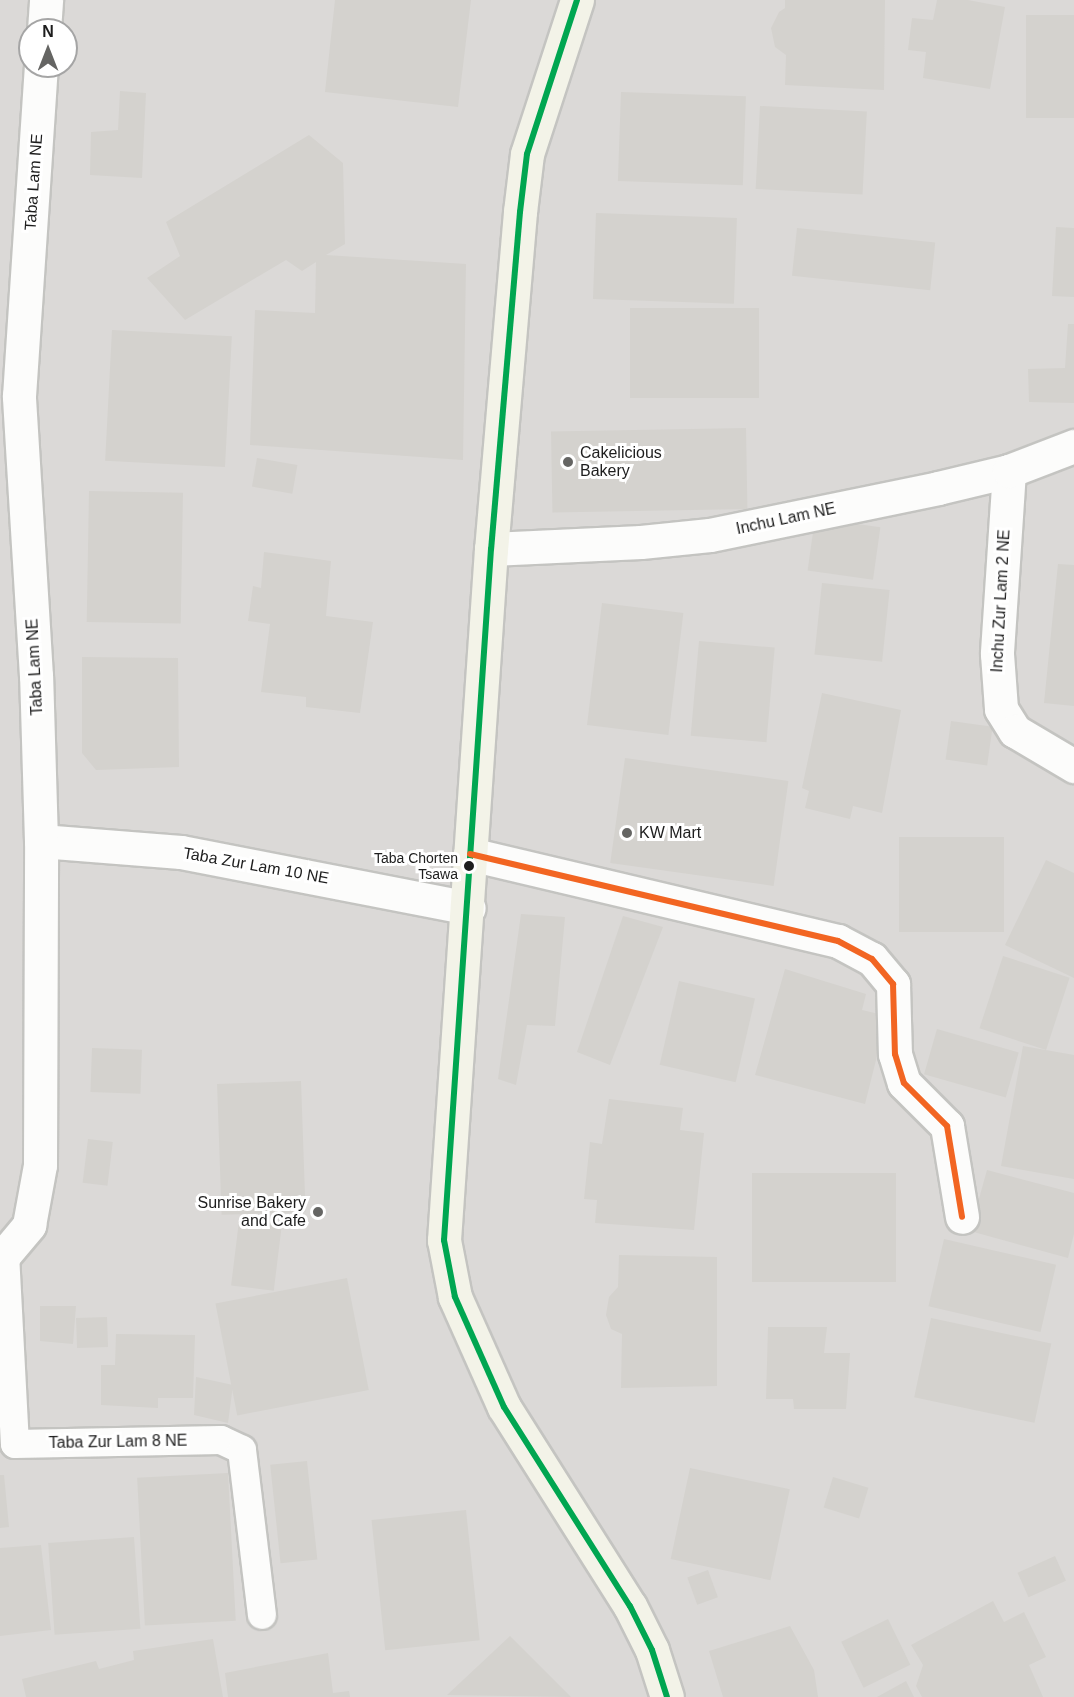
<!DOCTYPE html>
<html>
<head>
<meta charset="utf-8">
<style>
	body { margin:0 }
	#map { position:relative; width:1074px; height:1697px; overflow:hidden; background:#eceae5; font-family:Helvetica,sans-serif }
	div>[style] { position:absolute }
	.residential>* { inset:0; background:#dbd9d7 }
	.building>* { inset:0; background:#d4d2ce; transform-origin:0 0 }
	.roads { filter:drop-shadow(2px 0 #c4c4c1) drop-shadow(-2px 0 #c4c4c1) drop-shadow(0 2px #c4c4c1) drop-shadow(0 -2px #c4c4c1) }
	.lane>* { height:28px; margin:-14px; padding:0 14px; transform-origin:14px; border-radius:14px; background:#fcfcfb }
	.street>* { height:33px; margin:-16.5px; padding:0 16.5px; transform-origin:16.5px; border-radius:16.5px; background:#fcfcfb }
	.secondary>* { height:33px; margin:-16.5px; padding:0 16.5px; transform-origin:16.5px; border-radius:16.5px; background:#f3f3e8 }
	.bus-1>* { height:6px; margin:-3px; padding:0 3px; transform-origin:3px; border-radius:3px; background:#00a651 }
	.bus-2>* { height:6px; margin:-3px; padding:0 3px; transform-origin:3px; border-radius:3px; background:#f26522 }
	.dots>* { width:16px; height:16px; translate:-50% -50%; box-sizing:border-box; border:3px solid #fff; border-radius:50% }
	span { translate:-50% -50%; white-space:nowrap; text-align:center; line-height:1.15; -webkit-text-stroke:6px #fff; paint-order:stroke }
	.bus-label { font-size:14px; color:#1d1d1d }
	.right { translate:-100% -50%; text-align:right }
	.street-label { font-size:16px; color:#1d1d1d }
	.poi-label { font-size:16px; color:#1d1d1d }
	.left { translate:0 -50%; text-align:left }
	.north { position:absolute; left:18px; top:18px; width:60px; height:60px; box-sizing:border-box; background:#fff; border:2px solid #a5a5a5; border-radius:50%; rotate:0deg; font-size:16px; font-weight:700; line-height:24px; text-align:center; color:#1d1d1d }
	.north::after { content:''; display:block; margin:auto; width:21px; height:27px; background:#656563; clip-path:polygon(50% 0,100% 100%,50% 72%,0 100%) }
</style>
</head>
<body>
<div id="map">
	<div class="residential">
		<div style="clip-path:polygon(evenodd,0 0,1074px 0,1074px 1697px,0 1697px,0 0,30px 30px,66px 30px,66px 66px,30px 66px,30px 30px)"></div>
	</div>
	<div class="building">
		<div style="clip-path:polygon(335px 0,471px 0,458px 107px,325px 92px)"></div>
		<div style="clip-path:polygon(785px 0,885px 0,884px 90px,785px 85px,786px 55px,775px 47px,771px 28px,779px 12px,785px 8px)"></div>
		<div style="clip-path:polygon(937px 0,968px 0,1005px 7px,990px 89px,923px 78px,926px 52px,908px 50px,912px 18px,933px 20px)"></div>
		<div style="left:1074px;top:15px;width:103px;height:48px;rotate:90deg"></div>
		<div style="clip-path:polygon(120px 91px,146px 93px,142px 178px,90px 175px,91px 132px,118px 130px)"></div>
		<div style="left:621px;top:92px;width:125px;height:89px;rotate:2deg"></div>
		<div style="left:760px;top:106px;width:107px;height:83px;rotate:3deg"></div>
		<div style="clip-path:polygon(309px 135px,343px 163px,345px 244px,326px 255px,466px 264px,463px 460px,250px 445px,255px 310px,315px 313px,316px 262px,302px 271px,286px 260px,185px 320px,147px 278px,180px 256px,166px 222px)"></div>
		<div style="left:596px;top:213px;width:141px;height:86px;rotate:2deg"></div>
		<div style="clip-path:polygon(1056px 227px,1074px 228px,1074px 297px,1052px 296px)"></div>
		<div style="left:797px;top:228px;width:139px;height:48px;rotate:6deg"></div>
		<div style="left:759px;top:308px;width:90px;height:129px;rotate:90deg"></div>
		<div style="clip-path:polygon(1068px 324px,1074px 324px,1074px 403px,1029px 402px,1028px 369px,1065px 368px)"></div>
		<div style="left:112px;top:330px;width:120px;height:131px;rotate:3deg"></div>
		<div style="left:746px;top:428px;width:81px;height:195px;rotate:89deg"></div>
		<div style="left:257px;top:458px;width:41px;height:29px;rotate:10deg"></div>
		<div style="left:89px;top:491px;width:94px;height:131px;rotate:1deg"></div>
		<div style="left:815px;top:518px;width:66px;height:53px;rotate:8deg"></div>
		<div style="clip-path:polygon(264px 552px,331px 561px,326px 616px,373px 622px,360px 713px,306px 707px,306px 697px,261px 692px,270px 624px,248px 621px,253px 586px,261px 588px)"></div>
		<div style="clip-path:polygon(1058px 564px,1074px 565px,1074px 706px,1044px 703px)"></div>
		<div style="left:822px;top:583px;width:68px;height:72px;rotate:6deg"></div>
		<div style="left:602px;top:603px;width:82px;height:123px;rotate:7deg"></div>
		<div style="left:699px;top:641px;width:76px;height:95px;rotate:5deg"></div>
		<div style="clip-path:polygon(82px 657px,178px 658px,179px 767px,96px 770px,82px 753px)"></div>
		<div style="clip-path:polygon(822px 693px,901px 710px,882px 813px,853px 806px,850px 819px,805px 808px,809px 791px,802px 788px)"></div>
		<div style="left:951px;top:721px;width:42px;height:39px;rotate:8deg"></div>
		<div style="left:625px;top:758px;width:165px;height:106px;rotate:8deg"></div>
		<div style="left:899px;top:837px;width:105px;height:95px"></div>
		<div style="clip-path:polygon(1046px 860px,1074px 873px,1074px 978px,1005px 945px)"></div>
		<div style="clip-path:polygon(521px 914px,565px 917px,555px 1026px,527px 1025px,516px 1085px,498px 1079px)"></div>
		<div style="clip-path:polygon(623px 916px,663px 927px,610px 1065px,577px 1052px)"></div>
		<div style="left:1003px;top:956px;width:70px;height:76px;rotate:18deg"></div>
		<div style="clip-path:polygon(785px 969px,866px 994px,862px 1010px,887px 1016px,865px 1104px,755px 1075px)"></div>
		<div style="left:679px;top:981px;width:78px;height:86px;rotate:13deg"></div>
		<div style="left:937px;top:1029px;width:85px;height:47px;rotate:16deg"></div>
		<div style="clip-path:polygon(1023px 1046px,1074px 1055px,1074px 1179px,1001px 1166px)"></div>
		<div style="left:92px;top:1048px;width:50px;height:44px;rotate:2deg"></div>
		<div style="left:301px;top:1081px;width:131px;height:84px;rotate:88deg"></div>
		<div style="clip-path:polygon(609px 1099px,683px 1108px,680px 1130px,704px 1133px,694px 1230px,595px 1223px,597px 1200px,584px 1199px,590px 1142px,602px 1144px)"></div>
		<div style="left:88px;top:1139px;width:25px;height:44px;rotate:7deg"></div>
		<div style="clip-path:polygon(987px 1170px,1074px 1193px,1074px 1234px,1068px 1258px,970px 1231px)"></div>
		<div style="left:752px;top:1173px;width:144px;height:109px"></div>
		<div style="left:239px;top:1221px;width:43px;height:65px;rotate:7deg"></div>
		<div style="left:944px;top:1239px;width:115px;height:69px;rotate:13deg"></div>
		<div style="clip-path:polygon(619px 1255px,717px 1257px,717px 1386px,621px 1388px,622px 1334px,611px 1329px,606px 1315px,609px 1297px,618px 1287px)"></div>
		<div style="left:347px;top:1278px;width:114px;height:134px;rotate:79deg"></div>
		<div style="clip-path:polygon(40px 1306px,76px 1306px,73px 1344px,40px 1341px)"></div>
		<div style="left:107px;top:1317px;width:30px;height:31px;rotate:88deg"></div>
		<div style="left:931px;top:1318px;width:123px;height:81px;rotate:12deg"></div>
		<div style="clip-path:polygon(768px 1327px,827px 1327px,824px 1353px,850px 1353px,846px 1409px,794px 1409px,793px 1399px,766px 1399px)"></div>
		<div style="clip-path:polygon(116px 1334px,195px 1335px,193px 1398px,158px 1398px,158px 1408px,101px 1405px,101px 1365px,115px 1365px)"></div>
		<div style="clip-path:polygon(196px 1377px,233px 1385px,228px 1423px,194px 1415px)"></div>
		<div style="left:307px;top:1461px;width:99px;height:37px;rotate:84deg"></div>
		<div style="left:690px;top:1468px;width:102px;height:93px;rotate:12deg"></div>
		<div style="left:228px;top:1473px;width:148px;height:91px;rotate:87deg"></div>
		<div style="clip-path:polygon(0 1475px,4px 1475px,9px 1527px,0 1528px)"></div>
		<div style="left:833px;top:1477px;width:37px;height:32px;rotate:17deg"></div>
		<div style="left:466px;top:1510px;width:131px;height:95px;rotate:84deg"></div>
		<div style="left:134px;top:1537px;width:92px;height:86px;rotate:86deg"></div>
		<div style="clip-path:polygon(41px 1545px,51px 1630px,0 1636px,0 1548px)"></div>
		<div style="left:1055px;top:1556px;width:27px;height:41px;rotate:66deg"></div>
		<div style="left:708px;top:1570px;width:29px;height:22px;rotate:70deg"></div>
		<div style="clip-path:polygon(993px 1601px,1004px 1622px,1024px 1612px,1046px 1657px,1029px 1665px,1043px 1697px,922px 1697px,916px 1686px,923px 1665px,911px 1645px)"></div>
		<div style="left:888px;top:1619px;width:51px;height:52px;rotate:64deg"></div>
		<div style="clip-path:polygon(790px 1626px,814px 1670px,818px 1697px,723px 1697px,709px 1651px)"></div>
		<div style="clip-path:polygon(510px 1636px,571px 1697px,447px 1695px)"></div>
		<div style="clip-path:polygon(213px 1639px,223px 1697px,26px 1697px,22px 1679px,96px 1661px,99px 1669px,134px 1660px,133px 1651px)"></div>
		<div style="clip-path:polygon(328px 1653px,333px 1693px,349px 1691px,350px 1697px,228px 1697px,225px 1673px)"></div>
		<div style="clip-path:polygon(906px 1681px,914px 1697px,877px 1697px)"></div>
	</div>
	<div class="roads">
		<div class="lane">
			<div style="left:5px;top:1254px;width:190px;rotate:87deg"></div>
			<div style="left:15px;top:1444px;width:206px;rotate:-1.1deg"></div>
			<div style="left:221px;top:1440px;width:23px;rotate:25deg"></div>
			<div style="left:242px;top:1450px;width:166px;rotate:83.1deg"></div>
		</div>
		<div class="street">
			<div style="left:44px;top:30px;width:30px;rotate:-86deg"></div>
			<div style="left:1009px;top:471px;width:183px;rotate:93.8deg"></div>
			<div style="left:997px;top:654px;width:55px;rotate:85.8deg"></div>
			<div style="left:1001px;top:709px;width:26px;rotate:58deg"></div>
			<div style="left:1015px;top:731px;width:69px;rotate:30.7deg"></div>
			<div style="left:491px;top:549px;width:150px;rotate:-2.7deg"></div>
			<div style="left:641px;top:542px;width:69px;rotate:-5.8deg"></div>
			<div style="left:710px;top:535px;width:233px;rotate:-11.6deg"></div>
			<div style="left:938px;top:488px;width:73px;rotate:-13.5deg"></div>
			<div style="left:1009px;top:471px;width:70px;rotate:-21deg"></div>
			<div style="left:41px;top:841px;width:140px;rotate:4.5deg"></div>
			<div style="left:181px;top:852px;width:293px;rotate:11deg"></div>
			<div style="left:470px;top:854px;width:378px;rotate:13.3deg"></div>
			<div style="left:838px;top:941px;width:38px;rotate:28deg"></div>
			<div style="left:872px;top:959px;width:33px;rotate:50deg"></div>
			<div style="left:893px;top:984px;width:70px;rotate:88.4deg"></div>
			<div style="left:895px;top:1054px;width:30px;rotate:73deg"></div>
			<div style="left:904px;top:1083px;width:61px;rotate:45deg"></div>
			<div style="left:947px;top:1126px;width:92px;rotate:80.6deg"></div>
			<div style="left:0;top:1254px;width:5px"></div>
			<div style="left:5px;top:1254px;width:38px;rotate:-50deg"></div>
			<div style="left:29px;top:1225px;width:61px;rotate:-79.6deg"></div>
			<div style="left:40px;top:1165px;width:324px;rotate:-89.8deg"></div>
			<div style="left:41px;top:841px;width:165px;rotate:-91.7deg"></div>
			<div style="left:36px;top:676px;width:281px;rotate:-93.5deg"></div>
			<div style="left:19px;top:396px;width:331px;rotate:-86.2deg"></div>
		</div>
		<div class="secondary">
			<div style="left:577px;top:0;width:162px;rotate:108deg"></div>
			<div style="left:527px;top:154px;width:58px;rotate:96.9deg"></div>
			<div style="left:520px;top:212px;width:338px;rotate:94.9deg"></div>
			<div style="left:491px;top:549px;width:693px;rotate:93.89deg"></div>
			<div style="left:444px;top:1240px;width:58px;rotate:79.1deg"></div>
			<div style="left:455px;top:1297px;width:120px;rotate:66deg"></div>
			<div style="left:504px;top:1407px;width:236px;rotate:57.7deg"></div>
			<div style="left:630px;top:1606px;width:49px;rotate:63.4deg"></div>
			<div style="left:652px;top:1650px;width:49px;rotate:72.3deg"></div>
		</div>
	</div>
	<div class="bus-1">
		<div style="left:577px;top:0;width:162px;rotate:108deg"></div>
		<div style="left:527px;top:154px;width:58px;rotate:96.9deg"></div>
		<div style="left:520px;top:212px;width:338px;rotate:94.9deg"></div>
		<div style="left:491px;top:549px;width:693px;rotate:93.89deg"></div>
		<div style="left:444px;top:1240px;width:58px;rotate:79.1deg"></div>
		<div style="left:455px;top:1297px;width:120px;rotate:66deg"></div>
		<div style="left:504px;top:1407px;width:236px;rotate:57.7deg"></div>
		<div style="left:630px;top:1606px;width:49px;rotate:63.4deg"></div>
		<div style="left:652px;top:1650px;width:49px;rotate:72.3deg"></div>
	</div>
	<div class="bus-2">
		<div style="left:470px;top:854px;width:378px;rotate:13.3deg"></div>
		<div style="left:838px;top:941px;width:38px;rotate:28deg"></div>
		<div style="left:872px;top:959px;width:33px;rotate:50deg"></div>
		<div style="left:893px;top:984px;width:70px;rotate:88.4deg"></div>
		<div style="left:895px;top:1054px;width:30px;rotate:73deg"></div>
		<div style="left:904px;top:1083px;width:61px;rotate:45deg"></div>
		<div style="left:947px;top:1126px;width:92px;rotate:80.6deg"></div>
	</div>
	<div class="dots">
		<div style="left:568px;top:462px;background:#656563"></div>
		<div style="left:627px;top:833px;background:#656563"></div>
		<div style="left:469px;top:866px;background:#1d1d1d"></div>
		<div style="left:318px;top:1212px;background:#656563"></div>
	</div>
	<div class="bus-label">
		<span class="right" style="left:458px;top:866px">Taba Chorten<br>Tsawa</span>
	</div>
	<div class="street-label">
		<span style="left:34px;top:182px;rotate:-86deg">Taba Lam NE</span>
		<span style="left:786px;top:519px;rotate:-12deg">Inchu Lam NE</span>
		<span style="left:1001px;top:601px;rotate:-87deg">Inchu Zur Lam 2 NE</span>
		<span style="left:35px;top:667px;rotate:-93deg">Taba Lam NE</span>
		<span style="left:256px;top:866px;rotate:10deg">Taba Zur Lam 10 NE</span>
		<span style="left:118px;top:1442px;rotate:-1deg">Taba Zur Lam 8 NE</span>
	</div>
	<div class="poi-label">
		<span class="left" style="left:580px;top:462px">Cakelicious<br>Bakery</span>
		<span class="left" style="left:639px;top:833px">KW Mart</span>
		<span class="right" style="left:306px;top:1212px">Sunrise Bakery<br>and Cafe</span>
	</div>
	<div class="north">N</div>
</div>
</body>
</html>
